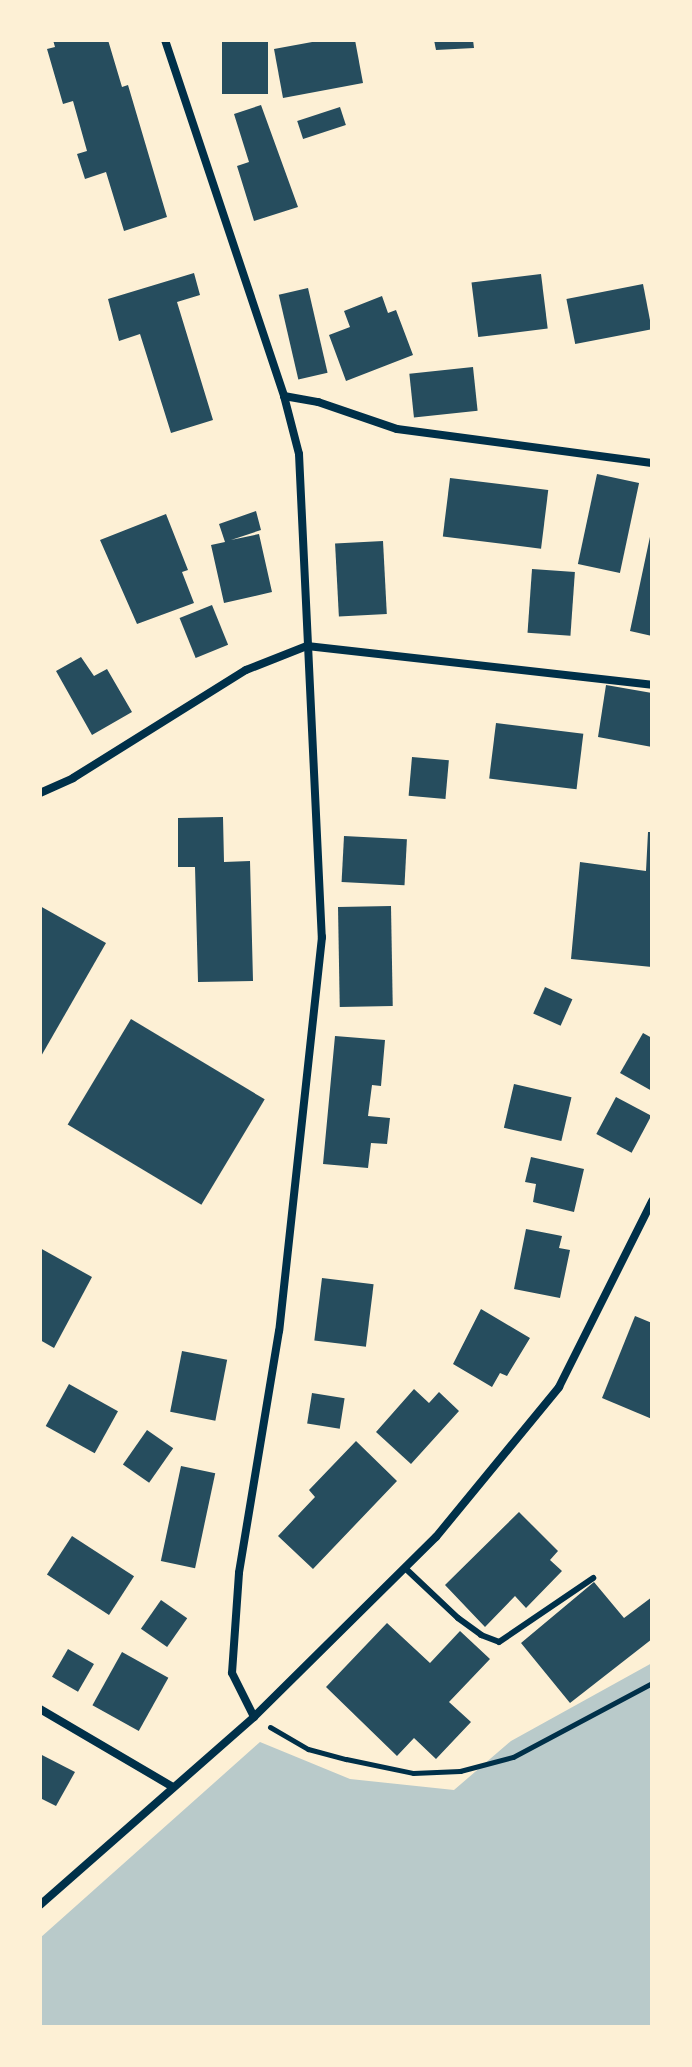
<!DOCTYPE html>
<html>
<head>
<meta charset="utf-8">
<style>
	body { margin:0 }
	#map { position:relative; width:692px; height:2067px; overflow:hidden; background:#fdf0d5; font-family:"Noto Sans",sans-serif }
	div>[style] { position:absolute }
	.green>* { inset:0; background:#b9caca }
	.building>* { inset:0; background:#264d5e; transform-origin:0 0 }
	.path>* { height:5px; margin:-2.5px; padding:0 2.5px; transform-origin:2.5px; border-radius:2.5px; background:#003049 }
	.service>* { height:6px; margin:-3px; padding:0 3px; transform-origin:3px; border-radius:3px; background:#003049 }
	.minor>* { height:8px; margin:-4px; padding:0 4px; transform-origin:4px; border-radius:4px; background:#003049 }
	span { translate:-50% -50%; white-space:nowrap; text-align:center; line-height:1.15; -webkit-text-stroke:6px #fdf0d5; paint-order:stroke }
	.frame { position:absolute; inset:0; border:42px solid #fdf0d5; pointer-events:none }
</style>
</head>
<body>
<div id="map">
	<div class="green">
		<div style="clip-path:polygon(652px 1663px,652px 2027px,40px 2027px,40px 1938px,260px 1742px,350px 1779px,454px 1790px,511px 1741px)"></div>
	</div>
	<div class="building">
		<div style="clip-path:polygon(53px 40px,108px 40px,122px 87px,128px 85px,167px 217px,124px 231px,106px 172px,85px 179px,77px 154px,87px 151px,73px 101px,63px 104px,47px 49px,55px 47px)"></div>
		<div style="left:222px;top:40px;width:46px;height:54px"></div>
		<div style="clip-path:polygon(323px 40px,355px 40px,363px 83px,283px 98px,274px 49px)"></div>
		<div style="clip-path:polygon(434px 40px,473px 40px,474px 48px,436px 50px)"></div>
		<div style="clip-path:polygon(261px 105px,298px 207px,254px 221px,237px 166px,249px 162px,234px 114px)"></div>
		<div style="left:340px;top:107px;width:19px;height:45px;rotate:72deg"></div>
		<div style="clip-path:polygon(194px 273px,200px 295px,177px 302px,213px 420px,171px 433px,140px 334px,119px 341px,108px 299px)"></div>
		<div style="left:541px;top:274px;width:55px;height:70px;rotate:83deg"></div>
		<div style="left:643px;top:284px;width:46px;height:78px;rotate:79deg"></div>
		<div style="left:308px;top:288px;width:87px;height:30px;rotate:77deg"></div>
		<div style="clip-path:polygon(382px 296px,388px 313px,396px 310px,413px 355px,346px 381px,329px 335px,350px 327px,344px 311px)"></div>
		<div style="left:473px;top:367px;width:44px;height:64px;rotate:84deg"></div>
		<div style="left:597px;top:474px;width:43px;height:92px;rotate:12deg"></div>
		<div style="left:450px;top:478px;width:99px;height:59px;rotate:7deg"></div>
		<div style="clip-path:polygon(256px 511px,261px 530px,231px 540px,259px 534px,272px 592px,224px 603px,211px 545px,225px 542px,219px 524px)"></div>
		<div style="clip-path:polygon(166px 514px,188px 570px,182px 572px,194px 603px,137px 624px,100px 540px)"></div>
		<div style="clip-path:polygon(651px 532px,652px 533px,652px 636px,630px 631px)"></div>
		<div style="left:383px;top:541px;width:73px;height:48px;rotate:87deg"></div>
		<div style="left:532px;top:569px;width:43px;height:64px;rotate:4deg"></div>
		<div style="left:212px;top:605px;width:43px;height:35px;rotate:68deg"></div>
		<div style="clip-path:polygon(81px 657px,94px 676px,107px 669px,132px 712px,92px 735px,56px 671px)"></div>
		<div style="clip-path:polygon(606px 685px,652px 693px,652px 747px,598px 737px)"></div>
		<div style="left:496px;top:723px;width:88px;height:56px;rotate:7deg"></div>
		<div style="left:412px;top:757px;width:37px;height:39px;rotate:5deg"></div>
		<div style="clip-path:polygon(223px 817px,224px 862px,250px 861px,253px 981px,198px 982px,195px 867px,178px 867px,178px 818px)"></div>
		<div style="clip-path:polygon(648px 832px,652px 832px,652px 967px,571px 959px,580px 862px,646px 871px)"></div>
		<div style="left:344px;top:836px;width:63px;height:46px;rotate:3deg"></div>
		<div style="clip-path:polygon(40px 906px,106px 943px,40px 1058px)"></div>
		<div style="left:391px;top:906px;width:100px;height:53px;rotate:89deg"></div>
		<div style="left:545px;top:987px;width:30px;height:29px;rotate:24deg"></div>
		<div style="left:131px;top:1019px;width:156px;height:123px;rotate:31deg"></div>
		<div style="clip-path:polygon(643px 1033px,652px 1038px,652px 1091px,620px 1073px)"></div>
		<div style="clip-path:polygon(335px 1036px,385px 1040px,381px 1086px,372px 1085px,368px 1116px,390px 1118px,387px 1144px,371px 1143px,368px 1168px,323px 1164px)"></div>
		<div style="left:514px;top:1084px;width:59px;height:45px;rotate:13deg"></div>
		<div style="left:616px;top:1097px;width:40px;height:42px;rotate:28deg"></div>
		<div style="clip-path:polygon(531px 1157px,584px 1169px,574px 1212px,533px 1202px,536px 1184px,525px 1182px)"></div>
		<div style="clip-path:polygon(526px 1229px,562px 1236px,559px 1248px,570px 1250px,560px 1298px,514px 1289px)"></div>
		<div style="clip-path:polygon(40px 1248px,92px 1277px,54px 1348px,40px 1340px)"></div>
		<div style="left:322px;top:1278px;width:52px;height:63px;rotate:7deg"></div>
		<div style="clip-path:polygon(481px 1309px,530px 1338px,507px 1376px,500px 1373px,492px 1387px,453px 1364px)"></div>
		<div style="clip-path:polygon(635px 1316px,652px 1323px,652px 1419px,602px 1398px)"></div>
		<div style="left:182px;top:1351px;width:46px;height:62px;rotate:11deg"></div>
		<div style="left:69px;top:1384px;width:56px;height:48px;rotate:29deg"></div>
		<div style="clip-path:polygon(414px 1389px,429px 1403px,439px 1392px,459px 1411px,411px 1464px,376px 1432px)"></div>
		<div style="left:312px;top:1393px;width:33px;height:31px;rotate:9deg"></div>
		<div style="left:147px;top:1430px;width:32px;height:42px;rotate:35deg"></div>
		<div style="clip-path:polygon(356px 1441px,397px 1481px,313px 1569px,278px 1536px,315px 1497px,309px 1490px)"></div>
		<div style="left:181px;top:1466px;width:35px;height:97px;rotate:12deg"></div>
		<div style="clip-path:polygon(519px 1512px,558px 1551px,550px 1560px,562px 1571px,526px 1608px,515px 1596px,485px 1627px,445px 1585px)"></div>
		<div style="left:72px;top:1536px;width:74px;height:46px;rotate:33deg"></div>
		<div style="clip-path:polygon(594px 1582px,624px 1618px,652px 1597px,652px 1639px,570px 1703px,521px 1643px)"></div>
		<div style="left:161px;top:1600px;width:32px;height:35px;rotate:35deg"></div>
		<div style="clip-path:polygon(387px 1623px,430px 1663px,460px 1631px,490px 1659px,449px 1702px,471px 1722px,436px 1759px,414px 1738px,397px 1756px,326px 1687px)"></div>
		<div style="left:68px;top:1649px;width:30px;height:32px;rotate:30deg"></div>
		<div style="left:122px;top:1652px;width:53px;height:61px;rotate:29deg"></div>
		<div style="clip-path:polygon(40px 1754px,75px 1772px,56px 1806px,40px 1798px)"></div>
	</div>
	<div class="path">
		<div style="left:270px;top:1727px;width:44px;rotate:30.1deg"></div>
		<div style="left:308px;top:1749px;width:39px;rotate:15deg"></div>
		<div style="left:346px;top:1759px;width:68px;rotate:11.8deg"></div>
		<div style="left:413px;top:1773px;width:47px;rotate:-2.4deg"></div>
		<div style="left:460px;top:1771px;width:55px;rotate:-14.8deg"></div>
		<div style="left:513px;top:1757px;width:157px;rotate:-28deg"></div>
	</div>
	<div class="service">
		<div style="left:405px;top:1568px;width:73px;rotate:43.3deg"></div>
		<div style="left:458px;top:1618px;width:29px;rotate:36deg"></div>
		<div style="left:481px;top:1635px;width:19px;rotate:21deg"></div>
		<div style="left:499px;top:1642px;width:114px;rotate:-34.2deg"></div>
	</div>
	<div class="minor">
		<div style="left:165px;top:40px;width:375px;rotate:71.5deg"></div>
		<div style="left:284px;top:396px;width:60px;rotate:75.5deg"></div>
		<div style="left:299px;top:454px;width:484px;rotate:87.3deg"></div>
		<div style="left:322px;top:937px;width:396px;rotate:96.2deg"></div>
		<div style="left:279px;top:1331px;width:245px;rotate:99.4deg"></div>
		<div style="left:239px;top:1573px;width:100px;rotate:94deg"></div>
		<div style="left:232px;top:1673px;width:49px;rotate:63.4deg"></div>
		<div style="left:284px;top:396px;width:35px;rotate:10deg"></div>
		<div style="left:318px;top:402px;width:83px;rotate:18.9deg"></div>
		<div style="left:397px;top:429px;width:257px;rotate:7.6deg"></div>
		<div style="left:40px;top:793px;width:36px;rotate:-24deg"></div>
		<div style="left:73px;top:778px;width:204px;rotate:-32deg"></div>
		<div style="left:246px;top:670px;width:66px;rotate:-21.5deg"></div>
		<div style="left:307px;top:646px;width:347px;rotate:6.4deg"></div>
		<div style="left:40px;top:1709px;width:154px;rotate:30.4deg"></div>
		<div style="left:40px;top:1905px;width:285px;rotate:-41.3deg"></div>
		<div style="left:254px;top:1717px;width:256px;rotate:-44.7deg"></div>
		<div style="left:436px;top:1537px;width:194px;rotate:-50.6deg"></div>
		<div style="left:559px;top:1387px;width:208px;rotate:-63.4deg"></div>
	</div>
	<div class="frame"></div>
</div>
</body>
</html>
